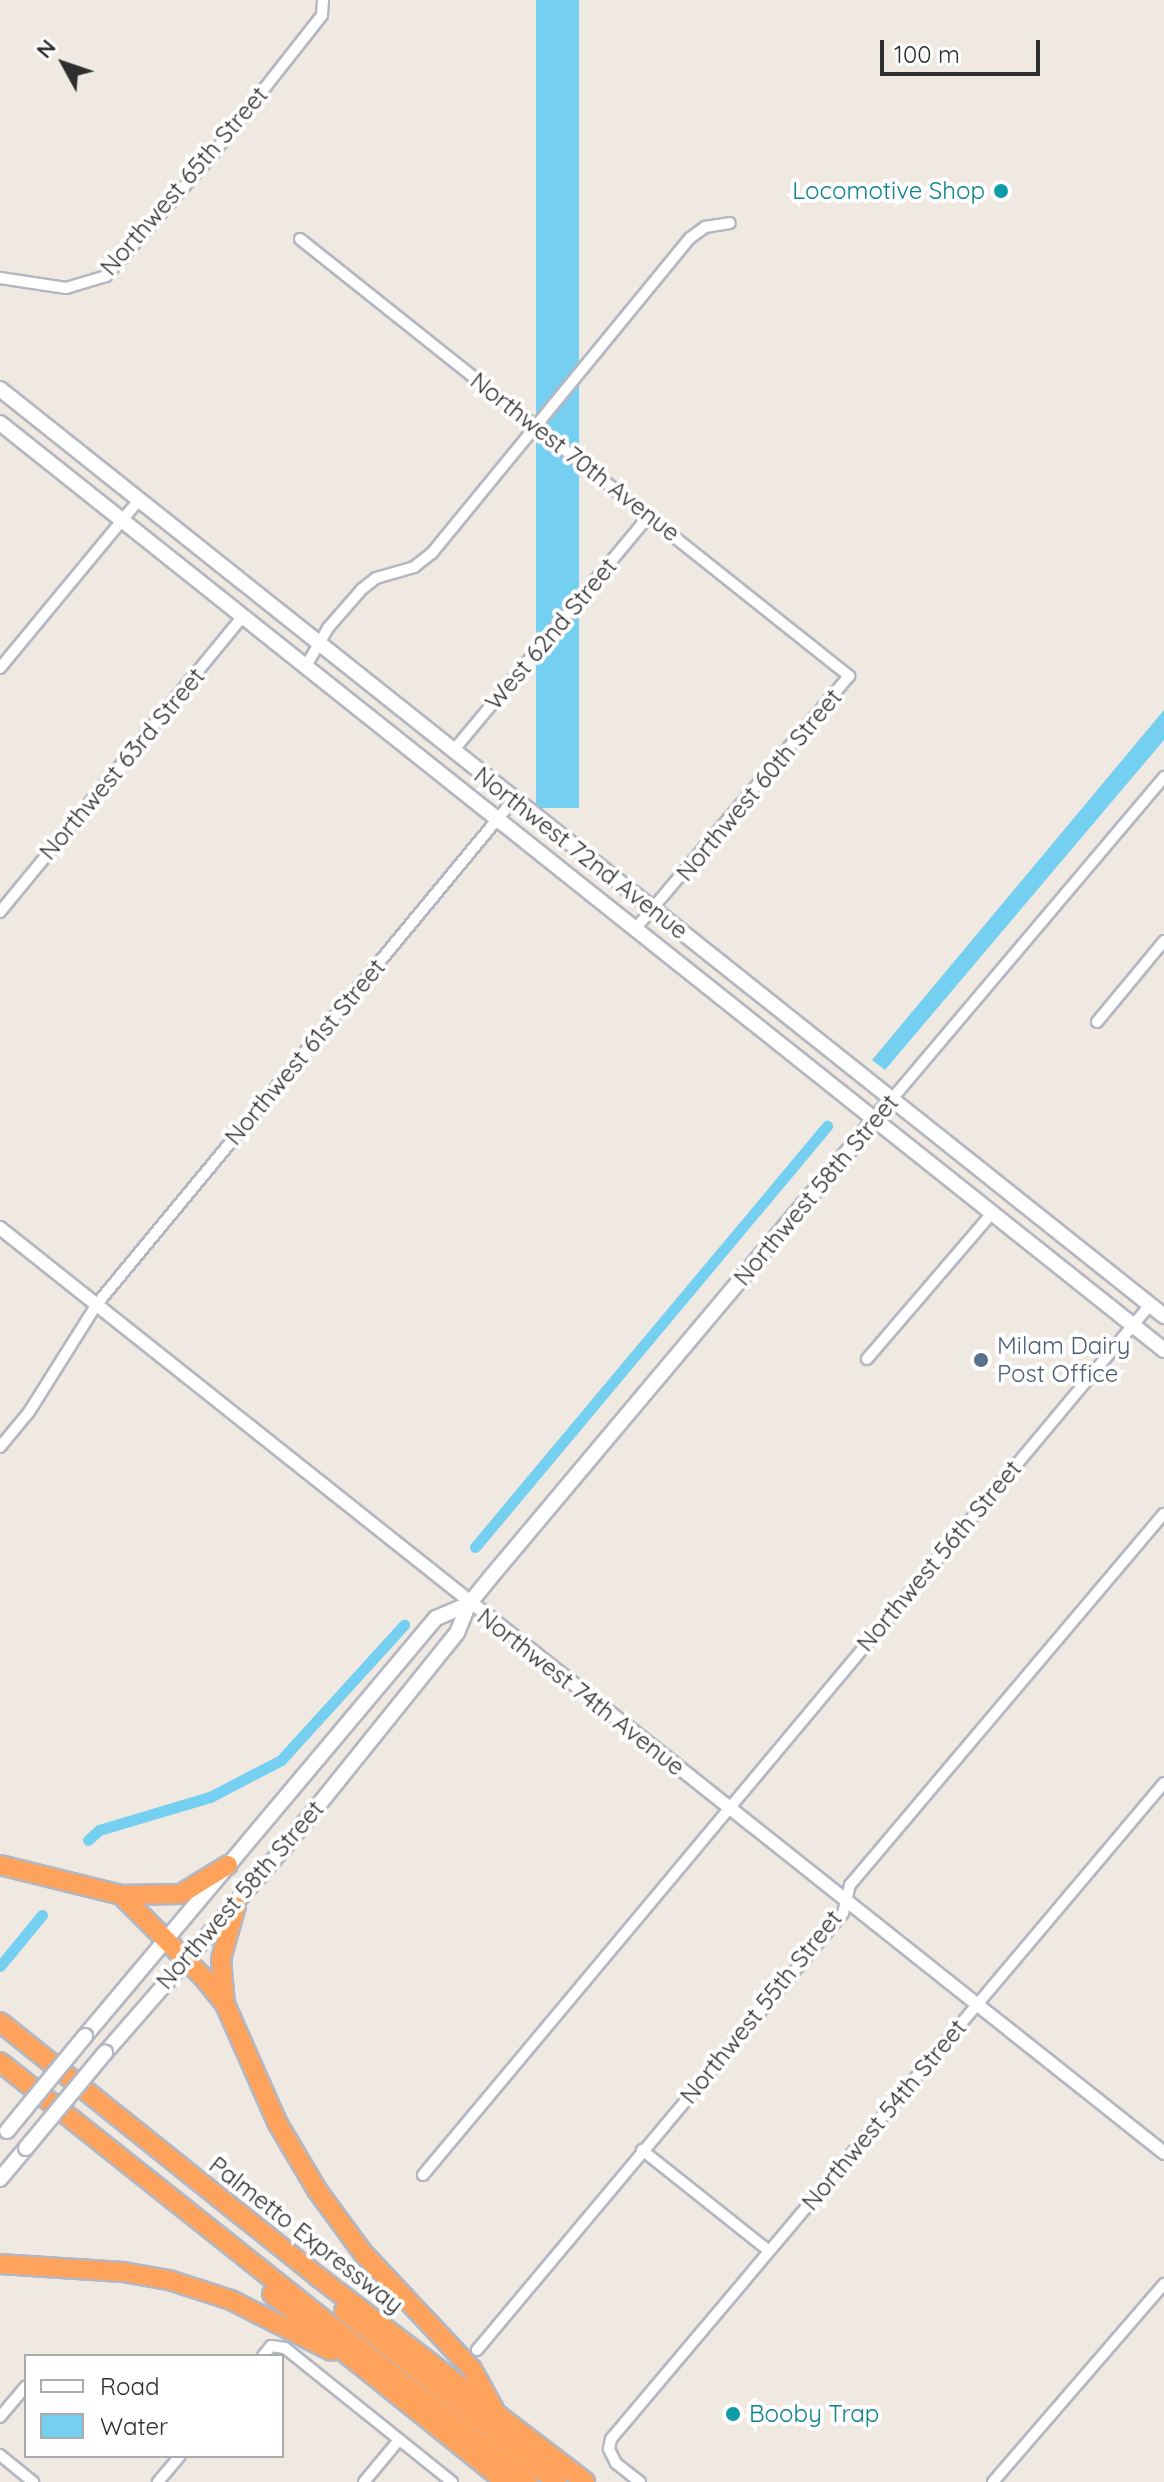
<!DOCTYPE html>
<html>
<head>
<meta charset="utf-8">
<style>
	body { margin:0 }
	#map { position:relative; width:1164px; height:2482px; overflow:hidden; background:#efe9e1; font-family:Quicksand,sans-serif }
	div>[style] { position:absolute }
	.water>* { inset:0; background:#75cff0; transform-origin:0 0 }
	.canal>* { height:11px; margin:-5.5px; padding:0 5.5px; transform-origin:5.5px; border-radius:5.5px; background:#75cff0 }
	.roads { filter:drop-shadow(2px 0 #b4b7c1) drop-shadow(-2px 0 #b4b7c1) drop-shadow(0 2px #b4b7c1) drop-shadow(0 -2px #b4b7c1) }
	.minor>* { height:10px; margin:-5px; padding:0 5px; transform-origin:5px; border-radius:5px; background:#fff }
	.tertiary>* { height:12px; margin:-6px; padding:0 6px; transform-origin:6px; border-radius:6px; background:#fff }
	.secondary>* { height:14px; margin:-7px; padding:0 7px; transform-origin:7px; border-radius:7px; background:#fff }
	.motorway>* { height:18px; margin:-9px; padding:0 9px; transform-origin:9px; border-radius:9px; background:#ffa35c }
	.bridges { filter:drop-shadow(2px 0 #b4b7c1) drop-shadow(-2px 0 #b4b7c1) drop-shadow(0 2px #b4b7c1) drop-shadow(0 -2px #b4b7c1) }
	.secondary-bridge>* { height:14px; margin:-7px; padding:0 7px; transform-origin:7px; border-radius:7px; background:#fff }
	.dots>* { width:22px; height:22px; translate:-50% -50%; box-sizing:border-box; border:4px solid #fff; border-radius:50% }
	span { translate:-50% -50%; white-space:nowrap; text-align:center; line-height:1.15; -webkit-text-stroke:8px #fff; paint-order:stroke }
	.street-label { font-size:24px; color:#2e2e2e }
	.culture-label { font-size:24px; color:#0d838f }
	.right { translate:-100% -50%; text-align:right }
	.left { translate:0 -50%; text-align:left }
	.service-label { font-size:24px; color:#4e5e75 }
	.legend { position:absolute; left:24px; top:2354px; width:260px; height:104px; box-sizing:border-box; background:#fff; border:2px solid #ababab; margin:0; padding:10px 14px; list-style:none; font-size:24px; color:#2e2e2e }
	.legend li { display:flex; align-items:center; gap:16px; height:40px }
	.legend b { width:40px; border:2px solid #ababab }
	.north { position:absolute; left:24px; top:24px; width:80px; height:80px; -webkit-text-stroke:6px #fff; paint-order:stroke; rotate:310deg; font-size:22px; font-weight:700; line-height:32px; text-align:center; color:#2e2e2e }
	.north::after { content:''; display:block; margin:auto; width:28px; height:36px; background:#2e2e2e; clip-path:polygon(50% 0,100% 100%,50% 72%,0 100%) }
	.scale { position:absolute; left:880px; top:40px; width:160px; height:36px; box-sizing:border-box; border:4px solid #2e2e2e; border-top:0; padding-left:10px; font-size:24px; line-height:28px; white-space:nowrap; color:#2e2e2e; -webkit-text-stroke:6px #fff; paint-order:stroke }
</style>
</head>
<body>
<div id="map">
	<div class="water">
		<div style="left:536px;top:0;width:43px;height:808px"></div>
		<div style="clip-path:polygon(1164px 710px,1164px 740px,885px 1070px,872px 1060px)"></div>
	</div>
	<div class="canal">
		<div style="left:475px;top:1547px;width:549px;rotate:-50.1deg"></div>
		<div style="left:88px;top:1840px;width:15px;rotate:-42deg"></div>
		<div style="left:99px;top:1830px;width:116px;rotate:-16.6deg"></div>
		<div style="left:210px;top:1797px;width:80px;rotate:-27.5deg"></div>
		<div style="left:281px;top:1760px;width:183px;rotate:-47.7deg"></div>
		<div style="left:0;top:1966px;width:66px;rotate:-50.5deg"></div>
	</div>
	<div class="roads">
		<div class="minor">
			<div style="left:300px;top:239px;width:702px;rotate:38.52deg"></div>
			<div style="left:849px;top:676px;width:331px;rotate:130.2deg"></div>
			<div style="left:0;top:278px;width:67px;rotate:8.6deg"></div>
			<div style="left:66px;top:288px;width:42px;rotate:-16.7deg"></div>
			<div style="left:106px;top:276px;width:161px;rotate:-48.8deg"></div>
			<div style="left:212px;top:155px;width:178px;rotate:-51.8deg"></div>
			<div style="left:322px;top:15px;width:15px;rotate:-86deg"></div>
			<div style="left:306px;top:666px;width:44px;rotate:-59.9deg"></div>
			<div style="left:328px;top:628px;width:52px;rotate:-48.9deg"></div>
			<div style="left:362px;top:589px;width:18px;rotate:-38deg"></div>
			<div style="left:376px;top:578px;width:40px;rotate:-16deg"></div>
			<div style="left:414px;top:567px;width:23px;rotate:-38deg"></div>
			<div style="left:432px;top:553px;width:407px;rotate:-50.7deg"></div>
			<div style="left:690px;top:238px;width:19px;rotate:-36deg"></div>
			<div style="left:705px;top:227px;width:25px;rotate:-9deg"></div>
			<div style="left:0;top:668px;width:218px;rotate:-50.4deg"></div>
			<div style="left:453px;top:751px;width:306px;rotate:-50.2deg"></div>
			<div style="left:0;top:912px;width:383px;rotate:-50.6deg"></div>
			<div style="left:1097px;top:1022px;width:105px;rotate:-50.4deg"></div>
			<div style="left:892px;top:1099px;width:422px;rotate:-49.8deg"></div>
			<div style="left:867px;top:1359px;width:192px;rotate:-49.4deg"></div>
			<div style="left:0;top:1447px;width:45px;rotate:-50.4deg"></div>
			<div style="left:29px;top:1412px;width:128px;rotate:-57.8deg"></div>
			<div style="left:97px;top:1304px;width:655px;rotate:-50.45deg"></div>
			<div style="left:642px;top:2150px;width:162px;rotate:38.5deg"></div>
			<div style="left:423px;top:2175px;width:1134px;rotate:-50.12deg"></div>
			<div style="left:477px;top:2350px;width:570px;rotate:-50.05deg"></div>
			<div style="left:843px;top:1913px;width:29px;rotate:-76deg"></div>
			<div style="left:850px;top:1885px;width:486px;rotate:-49.8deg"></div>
			<div style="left:263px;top:2356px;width:13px;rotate:-51deg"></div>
			<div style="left:271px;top:2346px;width:14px;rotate:8deg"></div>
			<div style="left:285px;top:2348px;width:214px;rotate:38.7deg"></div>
			<div style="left:0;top:2417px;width:40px;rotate:-50deg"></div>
			<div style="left:0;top:2455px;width:43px;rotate:39.3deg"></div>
			<div style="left:158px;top:2482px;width:34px;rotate:-50deg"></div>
			<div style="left:364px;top:2482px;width:55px;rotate:-50.2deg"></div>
			<div style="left:640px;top:2482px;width:31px;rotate:-142deg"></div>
			<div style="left:616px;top:2463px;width:16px;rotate:-117deg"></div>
			<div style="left:609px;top:2449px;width:10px;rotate:-79deg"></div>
			<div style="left:611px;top:2439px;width:858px;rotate:-49.87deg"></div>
			<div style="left:993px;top:2482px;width:262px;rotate:-49.2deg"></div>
		</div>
		<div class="tertiary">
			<div style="left:0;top:1228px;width:1487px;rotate:38.47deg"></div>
		</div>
		<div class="secondary">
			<div style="left:0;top:389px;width:1488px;rotate:38.53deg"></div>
			<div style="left:0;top:423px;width:1488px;rotate:38.53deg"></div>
			<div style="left:85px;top:2036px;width:546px;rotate:-49.98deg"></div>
			<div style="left:436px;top:1618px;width:36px;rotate:-23deg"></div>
			<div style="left:105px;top:2053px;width:272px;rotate:-48.9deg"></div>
			<div style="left:284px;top:1848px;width:276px;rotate:-51.2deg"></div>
			<div style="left:457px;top:1633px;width:31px;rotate:-68deg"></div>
			<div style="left:469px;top:1604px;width:33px;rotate:-51deg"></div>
			<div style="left:490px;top:1578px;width:625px;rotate:-49.99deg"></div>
			<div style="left:0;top:2179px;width:40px;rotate:-50deg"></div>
		</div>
		<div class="motorway">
			<div style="left:0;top:1865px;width:125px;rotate:13.9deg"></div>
			<div style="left:121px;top:1895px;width:117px;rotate:45deg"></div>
			<div style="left:204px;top:1978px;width:33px;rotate:51deg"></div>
			<div style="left:225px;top:2004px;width:131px;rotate:66.2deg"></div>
			<div style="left:278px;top:2124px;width:77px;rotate:59.4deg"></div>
			<div style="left:317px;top:2190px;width:78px;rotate:53.9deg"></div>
			<div style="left:363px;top:2253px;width:159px;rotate:46.8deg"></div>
			<div style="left:472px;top:2369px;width:46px;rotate:61.2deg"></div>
			<div style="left:121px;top:1895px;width:60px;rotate:-1deg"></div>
			<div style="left:181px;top:1894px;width:55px;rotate:-31.7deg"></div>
			<div style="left:225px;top:2004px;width:45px;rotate:-95.1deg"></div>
			<div style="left:221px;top:1959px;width:55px;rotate:-74.2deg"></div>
			<div style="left:0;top:2022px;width:406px;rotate:38.7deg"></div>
			<div style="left:317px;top:2276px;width:338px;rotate:37.5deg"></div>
			<div style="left:0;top:2062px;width:675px;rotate:38.5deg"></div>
			<div style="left:0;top:2264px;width:123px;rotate:3.7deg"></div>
			<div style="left:123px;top:2272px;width:47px;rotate:9.9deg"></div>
			<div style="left:169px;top:2280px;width:65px;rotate:17.9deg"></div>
			<div style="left:231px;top:2300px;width:112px;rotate:27deg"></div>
			<div style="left:272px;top:2294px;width:300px;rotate:38.8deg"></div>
			<div style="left:344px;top:2311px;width:273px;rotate:38.8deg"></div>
		</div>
	</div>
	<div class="bridges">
		<div class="secondary-bridge">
			<div style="left:7px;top:2131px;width:123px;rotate:-50.6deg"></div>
			<div style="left:26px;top:2148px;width:124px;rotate:-50.3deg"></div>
		</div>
	</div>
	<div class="dots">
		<div style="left:1001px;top:191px;background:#0f9aa8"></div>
		<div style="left:981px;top:1360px;background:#5c6f8a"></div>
		<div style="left:733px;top:2414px;background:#0f9aa8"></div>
	</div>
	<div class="street-label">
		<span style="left:184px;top:181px;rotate:-49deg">Northwest 65th Street</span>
		<span style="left:575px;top:457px;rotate:38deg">Northwest 70th Avenue</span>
		<span style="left:551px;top:634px;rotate:-50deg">West 62nd Street</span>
		<span style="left:122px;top:764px;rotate:-50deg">Northwest 63rd Street</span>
		<span style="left:759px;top:785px;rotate:-50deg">Northwest 60th Street</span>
		<span style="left:581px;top:853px;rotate:38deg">Northwest 72nd Avenue</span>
		<span style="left:305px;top:1052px;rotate:-50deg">Northwest 61st Street</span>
		<span style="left:816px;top:1190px;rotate:-50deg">Northwest 58th Street</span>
		<span style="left:939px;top:1556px;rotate:-50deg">Northwest 56th Street</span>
		<span style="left:581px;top:1692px;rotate:38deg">Northwest 74th Avenue</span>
		<span style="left:240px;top:1895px;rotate:-49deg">Northwest 58th Street</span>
		<span style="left:761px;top:2007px;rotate:-51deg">Northwest 55th Street</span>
		<span style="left:884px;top:2115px;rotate:-50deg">Northwest 54th Street</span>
		<span style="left:306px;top:2235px;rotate:38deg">Palmetto Expressway</span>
	</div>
	<div class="culture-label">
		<span class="right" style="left:985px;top:191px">Locomotive Shop</span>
		<span class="left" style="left:749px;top:2414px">Booby Trap</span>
	</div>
	<div class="service-label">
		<span class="left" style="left:997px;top:1360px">Milam Dairy<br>Post Office</span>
	</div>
	<ul class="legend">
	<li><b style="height:10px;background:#fff"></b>Road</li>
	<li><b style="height:22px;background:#75cff0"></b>Water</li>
	</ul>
	<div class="north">N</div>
	<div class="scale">100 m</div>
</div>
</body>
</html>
